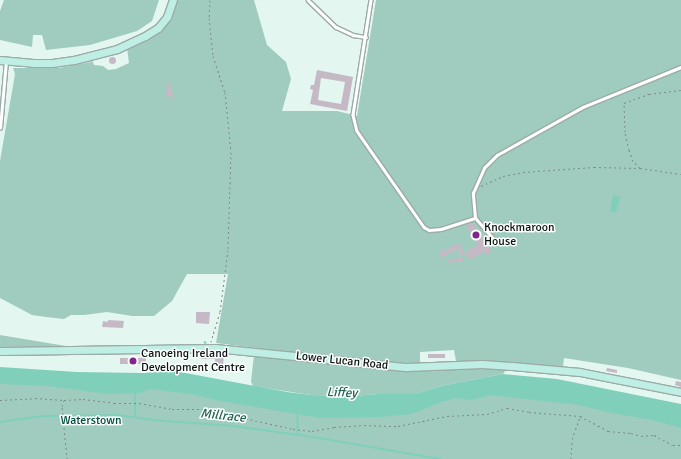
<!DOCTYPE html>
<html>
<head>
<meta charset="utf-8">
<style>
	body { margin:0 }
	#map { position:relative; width:681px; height:459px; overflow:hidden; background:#e3f6f0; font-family:Signika,sans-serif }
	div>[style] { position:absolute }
	.green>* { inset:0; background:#9fccbe }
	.water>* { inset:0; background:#80cfba }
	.stream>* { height:1.5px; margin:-0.75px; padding:0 0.75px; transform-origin:0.75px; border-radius:0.75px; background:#80cfba }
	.building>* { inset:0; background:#c4b9c5; transform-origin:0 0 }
	.round { border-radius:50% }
	.path>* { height:1px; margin-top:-0.5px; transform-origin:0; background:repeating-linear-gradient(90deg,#7e8b87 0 2px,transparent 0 5px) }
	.roads { filter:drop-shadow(1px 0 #9aaca6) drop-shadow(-1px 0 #9aaca6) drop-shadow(0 1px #9aaca6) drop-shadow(0 -1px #9aaca6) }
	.lane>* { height:2.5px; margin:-1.25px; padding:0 1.25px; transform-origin:1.25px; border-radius:1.25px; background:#fff }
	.secondary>* { height:7px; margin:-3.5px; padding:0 3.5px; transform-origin:3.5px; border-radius:3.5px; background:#bfeee4 }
	.dots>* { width:11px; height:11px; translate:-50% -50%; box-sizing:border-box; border:2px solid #fbfffe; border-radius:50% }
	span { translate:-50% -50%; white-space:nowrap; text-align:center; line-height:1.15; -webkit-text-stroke:3px #fbfffe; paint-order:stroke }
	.poi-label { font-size:12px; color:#0d1311 }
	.left { translate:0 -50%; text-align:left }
	.street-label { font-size:12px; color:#0d1311 }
	.park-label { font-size:12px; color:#024a3d }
	.water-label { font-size:13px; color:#246254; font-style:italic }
</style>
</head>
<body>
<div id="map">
	<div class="green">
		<div style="clip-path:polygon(4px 0,159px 0,152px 21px,137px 31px,90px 45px,46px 50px,42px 35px,33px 35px,32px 47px,0 40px,0 11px)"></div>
		<div style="clip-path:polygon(176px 0,254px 0,267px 45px,286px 62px,291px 79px,282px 111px,337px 111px,357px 116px,376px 0,681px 0,681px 380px,628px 368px,564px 358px,563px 367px,485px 361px,456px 361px,454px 350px,420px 352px,420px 364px,380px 363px,216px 343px,228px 274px,187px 274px,172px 301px,154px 316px,132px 316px,107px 312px,84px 315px,71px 315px,64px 319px,46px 317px,32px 315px,0 298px,0 161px,15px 74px,13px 68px,59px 68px,91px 62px,92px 60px,94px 65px,103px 66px,108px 70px,116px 69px,129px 63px,127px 48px,161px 32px,172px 19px)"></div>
		<div style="clip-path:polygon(0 335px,66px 346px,0 347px)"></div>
		<div style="clip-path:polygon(254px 355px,379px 369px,507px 368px,503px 374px,441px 386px,415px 394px,378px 394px,352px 396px,311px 395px,253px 386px,251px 382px)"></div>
		<div style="clip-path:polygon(135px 383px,298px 404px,465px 389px,681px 416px,681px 459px,0 459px,0 384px)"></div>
	</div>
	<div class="water">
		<div style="clip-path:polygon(613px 195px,620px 197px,616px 213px,610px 211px)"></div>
		<div style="clip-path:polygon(0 367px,77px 372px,141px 373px,175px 371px,287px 392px,311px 395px,352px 396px,378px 394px,415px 394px,441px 386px,503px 374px,557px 379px,681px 404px,681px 428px,653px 420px,611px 413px,579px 405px,491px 395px,471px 400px,456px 398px,438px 403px,412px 414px,381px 417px,320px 418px,220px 401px,191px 394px,150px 389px,141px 393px,108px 394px,48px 386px,0 384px)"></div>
	</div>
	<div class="stream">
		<div style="left:205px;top:342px;width:1px;rotate:45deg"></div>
		<div style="left:298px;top:413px;width:22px;rotate:90deg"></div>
		<div style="left:135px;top:417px;width:26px;rotate:-90deg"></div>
		<div style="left:0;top:422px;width:43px;rotate:-7.9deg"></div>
		<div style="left:43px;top:416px;width:75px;rotate:-0.8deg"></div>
		<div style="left:118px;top:415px;width:34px;rotate:8deg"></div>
		<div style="left:152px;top:420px;width:82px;rotate:4.2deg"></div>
		<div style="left:234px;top:426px;width:86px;rotate:8deg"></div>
		<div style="left:319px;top:438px;width:124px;rotate:9.8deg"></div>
	</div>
	<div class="building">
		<div class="round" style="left:108.5px;top:56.5px;width:7px;height:7px"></div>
		<div style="clip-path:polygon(evenodd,317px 70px,353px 77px,347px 111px,310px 104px,313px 90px,310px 89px,311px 85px,314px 85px,317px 70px,321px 78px,345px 82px,341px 104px,318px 100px,321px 78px)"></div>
		<div style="clip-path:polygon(169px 82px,174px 98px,172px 99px,171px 96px,167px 97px,165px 91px,168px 90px,166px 84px)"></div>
		<div style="clip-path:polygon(472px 222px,492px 251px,486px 255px,483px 252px,470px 260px,465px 253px,478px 244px,466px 226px)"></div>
		<div style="clip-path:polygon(459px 243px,465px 255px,461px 256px,458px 249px,441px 258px,439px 253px)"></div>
		<div style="clip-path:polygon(463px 257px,464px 261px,449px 263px,448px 260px)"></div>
		<div style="clip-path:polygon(196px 312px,210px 312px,209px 324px,196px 323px)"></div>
		<div style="clip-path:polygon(108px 320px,124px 321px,123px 328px,102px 327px,103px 321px,108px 322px)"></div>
		<div style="clip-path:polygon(202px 353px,224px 355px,223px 367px,215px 367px,215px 359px,201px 359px)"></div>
		<div style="left:445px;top:354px;width:4px;height:17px;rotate:90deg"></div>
		<div style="left:120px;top:358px;width:26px;height:6px"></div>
		<div style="clip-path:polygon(607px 368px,617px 370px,617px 373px,606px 371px)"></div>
		<div style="clip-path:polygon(676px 381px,681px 382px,681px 387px,675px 385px)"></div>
	</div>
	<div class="path">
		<div style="left:210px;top:0;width:18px;rotate:93deg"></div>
		<div style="left:209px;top:18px;width:38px;rotate:84deg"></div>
		<div style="left:213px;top:56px;width:38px;rotate:72deg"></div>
		<div style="left:225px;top:92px;width:60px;rotate:84.3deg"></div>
		<div style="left:231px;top:152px;width:98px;rotate:91.8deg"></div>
		<div style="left:228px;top:250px;width:63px;rotate:97.4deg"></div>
		<div style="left:220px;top:312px;width:31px;rotate:107deg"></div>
		<div style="left:640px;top:168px;width:10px;rotate:-135deg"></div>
		<div style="left:633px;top:161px;width:12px;rotate:-110deg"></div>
		<div style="left:629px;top:150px;width:18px;rotate:-103deg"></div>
		<div style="left:625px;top:132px;width:29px;rotate:-92deg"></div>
		<div style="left:624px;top:103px;width:27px;rotate:-20deg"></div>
		<div style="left:649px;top:94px;width:32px;rotate:-7deg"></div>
		<div style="left:481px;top:186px;width:24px;rotate:-24deg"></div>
		<div style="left:503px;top:176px;width:20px;rotate:-11deg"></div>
		<div style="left:523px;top:172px;width:71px;rotate:-4deg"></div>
		<div style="left:594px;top:167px;width:46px;rotate:1.2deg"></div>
		<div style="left:640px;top:168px;width:41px;rotate:8.3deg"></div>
		<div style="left:0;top:400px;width:35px;rotate:-3deg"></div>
		<div style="left:35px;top:398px;width:29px;rotate:4deg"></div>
		<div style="left:67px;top:459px;width:53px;rotate:-95.4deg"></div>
		<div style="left:62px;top:406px;width:6px;rotate:-72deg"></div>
		<div style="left:64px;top:400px;width:19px;rotate:-3deg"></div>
		<div style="left:83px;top:399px;width:31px;rotate:7deg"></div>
		<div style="left:114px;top:403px;width:25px"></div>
		<div style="left:139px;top:403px;width:34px;rotate:10deg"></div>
		<div style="left:172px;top:409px;width:40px"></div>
		<div style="left:212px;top:409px;width:20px;rotate:18deg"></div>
		<div style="left:231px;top:415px;width:64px;rotate:12.7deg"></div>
		<div style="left:293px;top:429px;width:19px;rotate:6deg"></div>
		<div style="left:312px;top:431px;width:22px;rotate:-10deg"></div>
		<div style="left:334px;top:427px;width:30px;rotate:-4deg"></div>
		<div style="left:364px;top:425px;width:34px;rotate:2deg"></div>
		<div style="left:398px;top:426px;width:50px;rotate:-11.5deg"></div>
		<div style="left:447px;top:416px;width:40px;rotate:-2.9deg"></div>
		<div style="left:487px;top:414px;width:21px;rotate:-17deg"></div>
		<div style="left:507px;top:408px;width:22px;rotate:10deg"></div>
		<div style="left:529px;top:412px;width:51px;rotate:4.5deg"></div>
		<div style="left:580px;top:416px;width:32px;rotate:28deg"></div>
		<div style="left:608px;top:431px;width:23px;rotate:5deg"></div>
		<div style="left:631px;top:433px;width:10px;rotate:17deg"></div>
		<div style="left:641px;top:436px;width:13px;rotate:-4deg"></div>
		<div style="left:654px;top:435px;width:21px;rotate:28deg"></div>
		<div style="left:673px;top:445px;width:8px"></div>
		<div style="left:571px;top:459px;width:20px;rotate:-87deg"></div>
		<div style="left:572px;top:439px;width:23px;rotate:-70deg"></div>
	</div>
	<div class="roads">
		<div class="lane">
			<div style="left:308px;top:0;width:39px;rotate:44deg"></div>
			<div style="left:336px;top:27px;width:19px;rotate:25deg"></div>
			<div style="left:353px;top:35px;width:13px;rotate:9deg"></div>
			<div style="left:371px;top:0;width:116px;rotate:98.9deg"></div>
			<div style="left:353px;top:115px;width:16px;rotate:76deg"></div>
			<div style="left:357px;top:131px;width:117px;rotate:55.1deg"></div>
			<div style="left:424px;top:227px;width:6px;rotate:31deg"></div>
			<div style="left:429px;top:230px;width:12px;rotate:-5deg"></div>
			<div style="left:441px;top:229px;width:36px;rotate:-18deg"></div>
			<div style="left:0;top:128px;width:67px;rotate:-84.9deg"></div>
			<div style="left:494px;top:240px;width:29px;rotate:-131deg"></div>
			<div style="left:475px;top:218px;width:25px;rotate:-95deg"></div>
			<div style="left:473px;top:193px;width:27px;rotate:-66deg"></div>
			<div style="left:484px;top:168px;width:18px;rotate:-45deg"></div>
			<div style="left:497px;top:155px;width:98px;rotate:-29.2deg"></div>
			<div style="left:583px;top:107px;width:106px;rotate:-22.2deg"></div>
		</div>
		<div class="secondary">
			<div style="left:0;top:60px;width:33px;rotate:5deg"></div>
			<div style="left:33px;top:63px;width:19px"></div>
			<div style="left:52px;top:63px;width:22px;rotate:-8deg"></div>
			<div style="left:74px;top:60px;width:44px;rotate:-14.3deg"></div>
			<div style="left:117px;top:49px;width:31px;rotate:-25deg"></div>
			<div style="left:145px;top:36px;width:15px;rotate:-32deg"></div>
			<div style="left:158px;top:28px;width:14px;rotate:-51deg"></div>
			<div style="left:167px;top:17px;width:18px;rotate:-71deg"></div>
			<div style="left:0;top:351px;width:215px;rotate:-0.8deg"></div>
			<div style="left:215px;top:348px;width:193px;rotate:5.7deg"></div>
			<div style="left:407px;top:367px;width:75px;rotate:-2.3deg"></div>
			<div style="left:482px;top:364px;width:30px;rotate:4deg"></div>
			<div style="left:512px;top:366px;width:68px;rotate:5deg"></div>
			<div style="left:580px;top:372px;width:103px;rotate:11.2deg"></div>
		</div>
	</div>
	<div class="dots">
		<div style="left:476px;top:235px;background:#82238e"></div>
		<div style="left:133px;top:361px;background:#82238e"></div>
	</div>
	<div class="poi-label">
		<span class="left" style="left:484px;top:235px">Knockmaroon<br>House</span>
		<span class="left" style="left:141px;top:361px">Canoeing Ireland<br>Development Centre</span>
	</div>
	<div class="street-label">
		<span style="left:342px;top:361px;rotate:6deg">Lower Lucan Road</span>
	</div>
	<div class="park-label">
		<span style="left:91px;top:421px">Waterstown</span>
	</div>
	<div class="water-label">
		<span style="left:342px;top:393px;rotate:2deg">Liffey</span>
		<span style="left:223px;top:416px;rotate:6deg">Millrace</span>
	</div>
</div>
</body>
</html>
